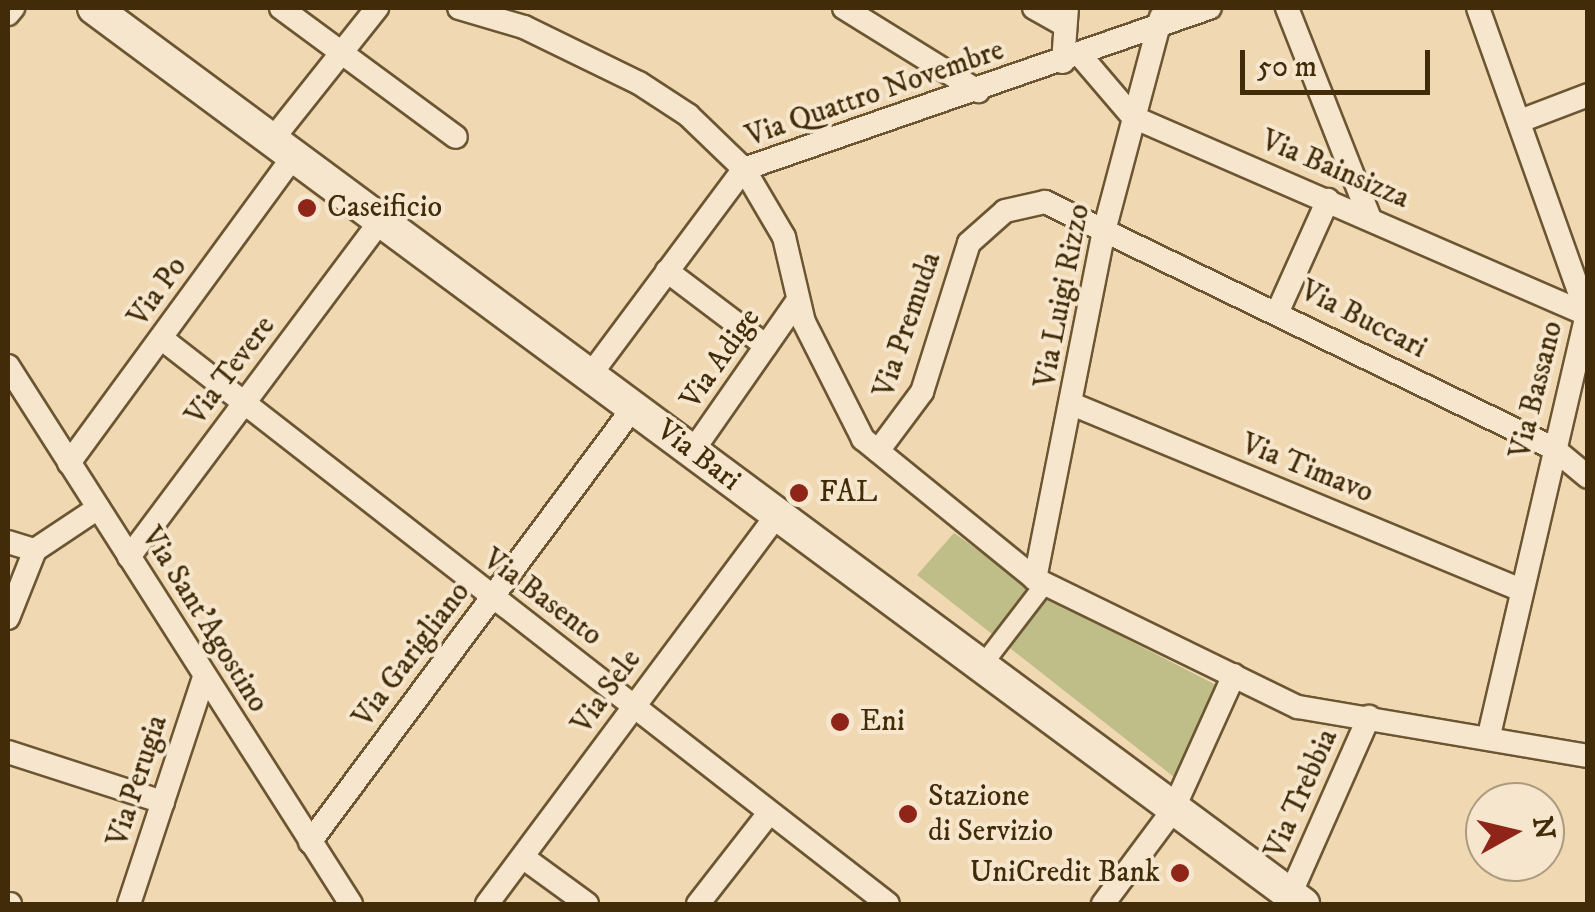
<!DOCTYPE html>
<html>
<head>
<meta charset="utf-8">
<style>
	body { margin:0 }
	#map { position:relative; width:1595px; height:912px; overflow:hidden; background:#efd8b2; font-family:"IM FELL DW Pica",serif }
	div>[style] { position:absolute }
	.green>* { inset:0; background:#bfbd88 }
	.roads { filter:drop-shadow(2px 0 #6c5632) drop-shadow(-2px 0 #6c5632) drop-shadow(0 2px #6c5632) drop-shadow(0 -2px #6c5632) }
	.pedestrian>* { height:18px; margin:-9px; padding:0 9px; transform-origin:9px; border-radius:9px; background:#f5e6cd }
	.minor>* { height:22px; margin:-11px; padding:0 11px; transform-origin:11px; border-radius:11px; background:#f5e6cd }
	.secondary>* { height:32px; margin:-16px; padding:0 16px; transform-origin:16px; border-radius:16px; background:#f5e6cd }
	.dots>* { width:28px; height:28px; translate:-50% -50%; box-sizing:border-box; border:5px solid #f5e6cd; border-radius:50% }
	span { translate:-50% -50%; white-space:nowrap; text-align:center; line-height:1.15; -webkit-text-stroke:8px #f5e6cd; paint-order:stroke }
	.street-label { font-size:30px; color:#412b08 }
	.poi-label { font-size:30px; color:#412b08 }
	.left { translate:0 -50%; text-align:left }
	.right { translate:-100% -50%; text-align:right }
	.frame { position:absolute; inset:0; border:10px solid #412b08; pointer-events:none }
	.north { position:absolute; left:1465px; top:782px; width:100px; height:100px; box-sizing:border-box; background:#f5e6cd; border:2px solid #ad9b7e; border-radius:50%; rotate:82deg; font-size:28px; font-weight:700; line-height:40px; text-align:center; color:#412b08 }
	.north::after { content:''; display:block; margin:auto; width:35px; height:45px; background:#8f2418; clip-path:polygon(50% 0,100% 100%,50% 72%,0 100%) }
	.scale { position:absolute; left:1240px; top:50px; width:190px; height:45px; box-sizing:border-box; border:5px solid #412b08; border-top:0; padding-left:12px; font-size:30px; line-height:35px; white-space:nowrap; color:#412b08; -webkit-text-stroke:8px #f5e6cd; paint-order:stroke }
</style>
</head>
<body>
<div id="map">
	<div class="green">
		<div style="clip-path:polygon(954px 533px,1041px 595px,1216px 685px,1174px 777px,917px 575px)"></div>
	</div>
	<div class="roads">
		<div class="pedestrian">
			<div style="left:981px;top:667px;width:103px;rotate:-52.5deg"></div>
		</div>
		<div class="minor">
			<div style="left:281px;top:8px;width:217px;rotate:36.4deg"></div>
			<div style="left:459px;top:8px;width:68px;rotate:16.3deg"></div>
			<div style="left:524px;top:27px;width:128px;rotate:26deg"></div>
			<div style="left:639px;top:83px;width:59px;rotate:33.1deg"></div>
			<div style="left:688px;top:115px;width:78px;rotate:44deg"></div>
			<div style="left:744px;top:169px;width:79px;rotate:59.5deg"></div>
			<div style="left:784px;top:237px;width:87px;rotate:76.8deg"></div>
			<div style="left:804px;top:322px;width:131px;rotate:63.2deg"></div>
			<div style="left:863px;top:439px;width:222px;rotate:39.1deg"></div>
			<div style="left:1035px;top:579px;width:292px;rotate:26deg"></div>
			<div style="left:1298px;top:707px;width:294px;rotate:9.6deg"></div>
			<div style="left:844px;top:8px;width:158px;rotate:31.8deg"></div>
			<div style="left:1034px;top:8px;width:31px;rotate:29deg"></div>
			<div style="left:1287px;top:8px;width:224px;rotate:68.5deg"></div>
			<div style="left:1478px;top:8px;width:325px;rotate:70.4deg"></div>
			<div style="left:1587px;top:314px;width:436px;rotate:103.1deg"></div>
			<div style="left:8px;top:14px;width:8px;rotate:-50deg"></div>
			<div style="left:1080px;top:55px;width:82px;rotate:49.5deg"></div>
			<div style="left:1133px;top:117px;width:495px;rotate:23.5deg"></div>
			<div style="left:1063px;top:62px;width:54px;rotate:-85.8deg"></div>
			<div style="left:1520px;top:121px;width:73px;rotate:-20.9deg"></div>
			<div style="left:272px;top:140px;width:169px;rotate:-51.5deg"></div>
			<div style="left:667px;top:271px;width:124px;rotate:37.1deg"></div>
			<div style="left:1278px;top:311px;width:122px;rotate:-65.8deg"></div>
			<div style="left:161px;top:338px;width:921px;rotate:37.9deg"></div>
			<div style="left:8px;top:366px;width:638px;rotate:57.48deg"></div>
			<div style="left:591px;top:374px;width:256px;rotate:-53.3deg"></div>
			<div style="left:744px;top:169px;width:493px;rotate:-19.1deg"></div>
			<div style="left:1072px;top:404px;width:484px;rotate:22.5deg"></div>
			<div style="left:878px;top:451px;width:74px;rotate:-53.3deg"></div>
			<div style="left:922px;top:392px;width:156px;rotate:-72.5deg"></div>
			<div style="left:969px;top:243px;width:48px;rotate:-41.6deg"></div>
			<div style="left:1005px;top:211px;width:41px;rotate:-12.7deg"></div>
			<div style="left:1045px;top:202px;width:564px;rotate:25.84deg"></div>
			<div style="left:1553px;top:448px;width:45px;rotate:39.6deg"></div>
			<div style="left:692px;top:452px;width:185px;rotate:-55.1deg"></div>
			<div style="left:69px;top:463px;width:381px;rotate:-53.8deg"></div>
			<div style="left:8px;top:542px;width:28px;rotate:17deg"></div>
			<div style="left:129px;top:557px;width:421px;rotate:-53.2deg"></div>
			<div style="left:1035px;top:579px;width:355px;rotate:-78.8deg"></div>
			<div style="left:1104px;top:231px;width:221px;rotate:-75.1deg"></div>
			<div style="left:8px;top:618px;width:73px;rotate:-68.3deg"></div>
			<div style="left:35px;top:550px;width:76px;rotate:-33.7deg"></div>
			<div style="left:8px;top:752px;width:163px;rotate:17.9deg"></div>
			<div style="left:310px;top:842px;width:541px;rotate:-53.34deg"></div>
			<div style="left:524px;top:858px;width:78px;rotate:36.1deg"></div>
			<div style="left:1290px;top:895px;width:195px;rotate:-66.1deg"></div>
			<div style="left:8px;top:904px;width:2px"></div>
			<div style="left:129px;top:904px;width:239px;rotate:-71.7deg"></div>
			<div style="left:487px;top:904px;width:485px;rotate:-53.3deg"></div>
			<div style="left:698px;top:904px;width:115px;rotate:-52deg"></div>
			<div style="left:1103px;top:904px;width:117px;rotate:-53.3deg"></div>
			<div style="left:1173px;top:810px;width:148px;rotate:-65.7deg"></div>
		</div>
		<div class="secondary">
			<div style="left:94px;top:8px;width:1505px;rotate:36.54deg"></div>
		</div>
	</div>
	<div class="dots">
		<div style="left:307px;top:208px;background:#8f2418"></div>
		<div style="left:799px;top:493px;background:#8f2418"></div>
		<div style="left:840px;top:722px;background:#8f2418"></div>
		<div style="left:908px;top:814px;background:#8f2418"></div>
		<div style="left:1180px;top:873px;background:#8f2418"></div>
	</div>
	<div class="street-label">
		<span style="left:875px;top:94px;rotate:-19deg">Via Quattro Novembre</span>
		<span style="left:1335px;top:170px;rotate:23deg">Via Bainsizza</span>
		<span style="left:158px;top:292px;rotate:-54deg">Via Po</span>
		<span style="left:1063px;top:296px;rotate:-79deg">Via Luigi Rizzo</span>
		<span style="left:1363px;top:320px;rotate:27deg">Via Buccari</span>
		<span style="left:908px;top:325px;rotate:-71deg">Via Premuda</span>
		<span style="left:721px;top:359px;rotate:-55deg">Via Adige</span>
		<span style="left:231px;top:371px;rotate:-53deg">Via Tevere</span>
		<span style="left:1537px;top:390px;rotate:-76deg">Via Bassano</span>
		<span style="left:698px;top:456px;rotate:37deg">Via Bari</span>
		<span style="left:1307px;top:469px;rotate:22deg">Via Timavo</span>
		<span style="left:542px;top:598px;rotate:37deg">Via Basento</span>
		<span style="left:204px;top:620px;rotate:58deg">Via Sant'Agostino</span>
		<span style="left:412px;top:655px;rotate:-53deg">Via Garigliano</span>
		<span style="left:607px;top:692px;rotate:-54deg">Via Sele</span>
		<span style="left:138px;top:781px;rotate:-72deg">Via Perugia</span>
		<span style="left:1302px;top:794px;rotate:-66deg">Via Trebbia</span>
	</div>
	<div class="poi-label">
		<span class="left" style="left:327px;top:208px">Caseificio</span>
		<span class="left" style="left:819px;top:493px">FAL</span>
		<span class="left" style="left:860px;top:722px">Eni</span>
		<span class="left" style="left:928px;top:814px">Stazione<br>di Servizio</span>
		<span class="right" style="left:1160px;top:873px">UniCredit Bank</span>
	</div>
	<div class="frame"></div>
	<div class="north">N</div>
	<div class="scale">50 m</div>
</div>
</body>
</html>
